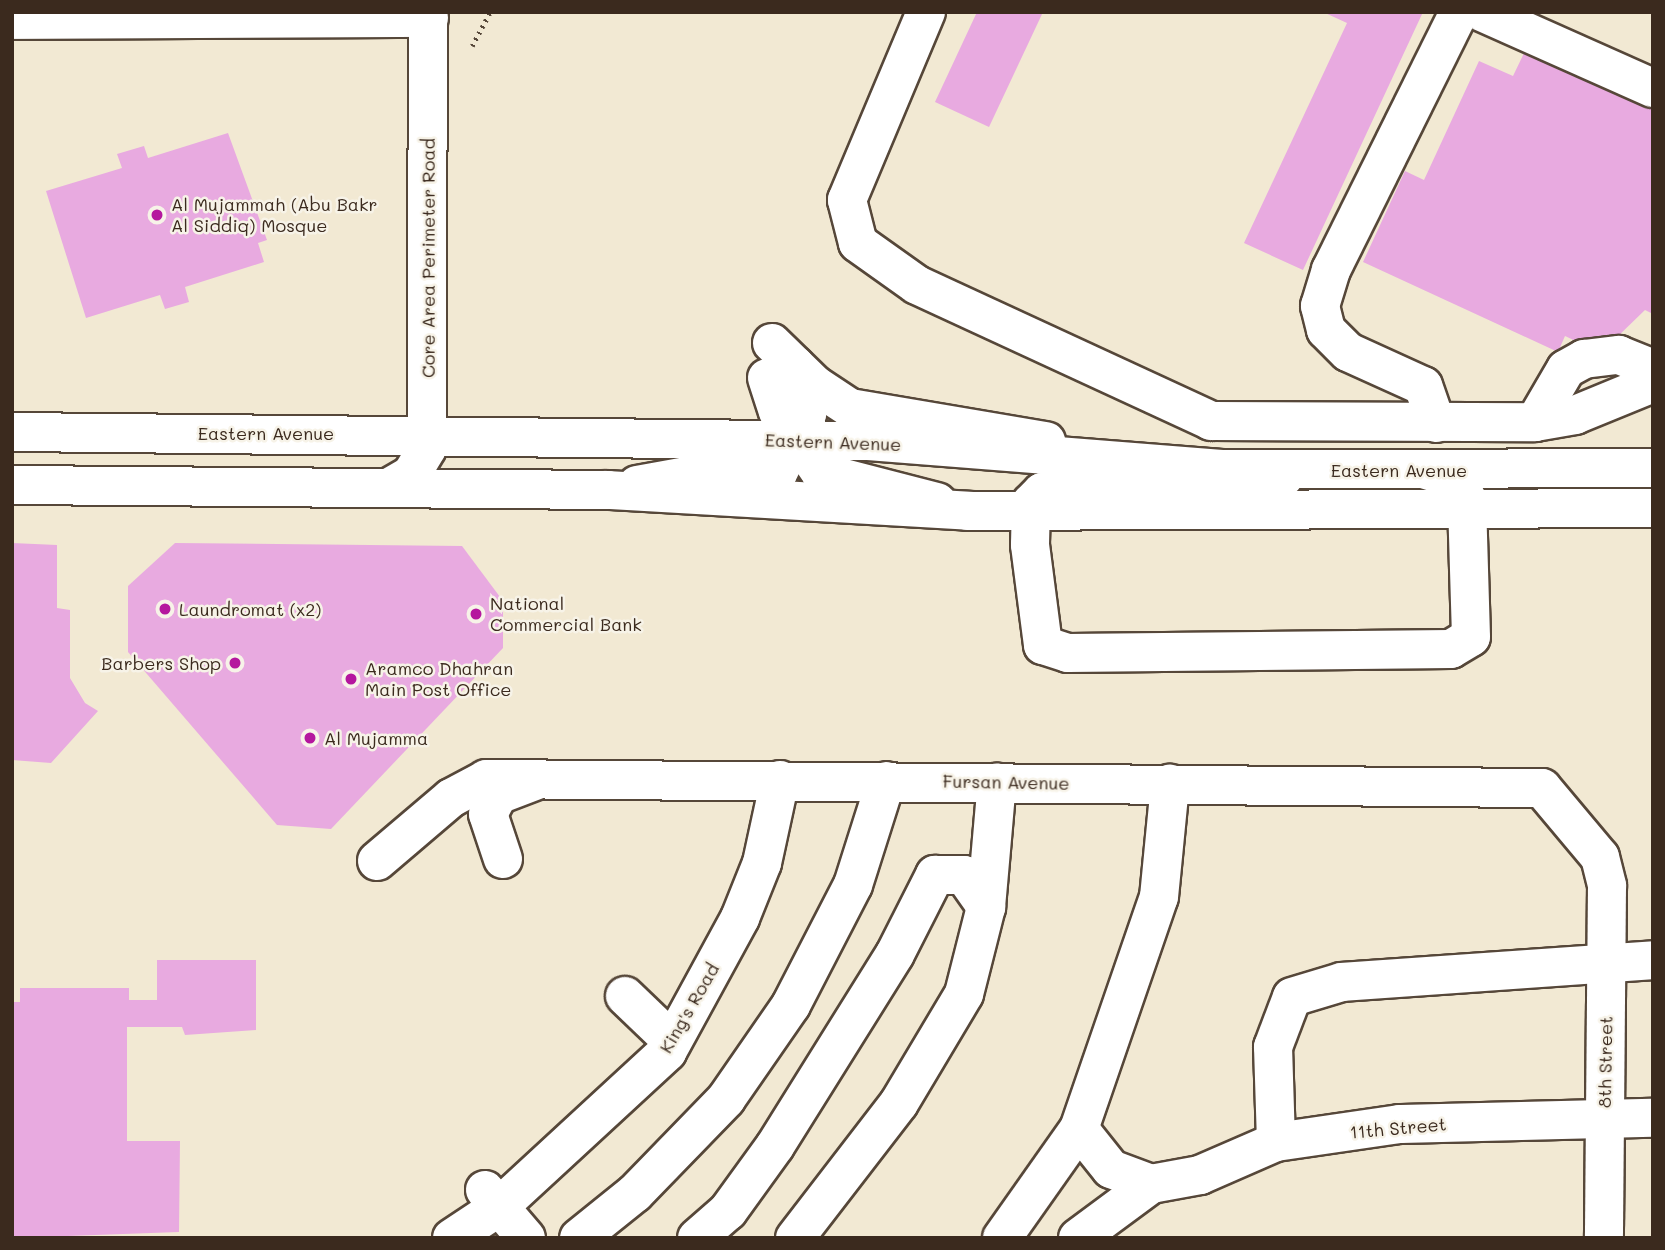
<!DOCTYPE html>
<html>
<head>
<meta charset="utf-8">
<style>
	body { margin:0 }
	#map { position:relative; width:1665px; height:1250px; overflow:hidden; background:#f2e9d3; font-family:Mali,sans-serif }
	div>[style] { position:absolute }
	.building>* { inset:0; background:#e8aae0 }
	.path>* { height:4.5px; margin-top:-2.25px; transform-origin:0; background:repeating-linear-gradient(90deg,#564739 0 2px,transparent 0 7px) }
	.roads { filter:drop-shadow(2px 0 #564739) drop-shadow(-2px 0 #564739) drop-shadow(0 2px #564739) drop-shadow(0 -2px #564739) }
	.minor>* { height:38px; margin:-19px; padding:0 19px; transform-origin:19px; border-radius:19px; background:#fff }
	.major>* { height:38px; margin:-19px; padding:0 19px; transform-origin:19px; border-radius:19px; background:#fff }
	.dots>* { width:19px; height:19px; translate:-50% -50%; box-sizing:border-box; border:4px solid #f7f3e8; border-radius:50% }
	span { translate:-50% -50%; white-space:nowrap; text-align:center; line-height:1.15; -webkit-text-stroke:5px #f7f3e8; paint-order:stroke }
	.poi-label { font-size:18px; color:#3b2a1e }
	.left { translate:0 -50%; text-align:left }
	.right { translate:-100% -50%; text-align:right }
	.street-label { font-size:18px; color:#3b2a1e }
	.frame { position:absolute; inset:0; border:14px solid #3b2a1e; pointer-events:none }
</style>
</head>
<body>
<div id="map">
	<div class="building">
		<div style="clip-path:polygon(977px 12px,1043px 12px,989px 127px,935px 102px)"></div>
		<div style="clip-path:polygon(1323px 12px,1423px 12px,1303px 270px,1244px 243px,1347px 23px)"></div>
		<div style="clip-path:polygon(1527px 47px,1653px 105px,1653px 314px,1645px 310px,1614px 340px,1582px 344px,1565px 336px,1558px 352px,1363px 262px,1405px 171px,1424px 180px,1479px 61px,1513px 76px)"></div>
		<div style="clip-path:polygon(228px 133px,267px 240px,258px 243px,264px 262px,185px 287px,189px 302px,165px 309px,160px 295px,86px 318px,46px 191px,122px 168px,117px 154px,144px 146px,148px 158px)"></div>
		<div style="clip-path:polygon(12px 543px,57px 545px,57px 608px,70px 610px,70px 678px,85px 703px,98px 711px,51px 763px,12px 760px)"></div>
		<div style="clip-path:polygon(175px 543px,462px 546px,503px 601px,503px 648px,331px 829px,277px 825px,128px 652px,128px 586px)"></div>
		<div style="clip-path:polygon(157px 960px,256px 960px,256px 1030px,185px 1035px,182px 1027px,127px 1027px,127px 1141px,180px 1141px,179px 1232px,12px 1238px,12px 1002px,20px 1002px,20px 988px,129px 988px,129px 1000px,157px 1000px)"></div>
	</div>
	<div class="path">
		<div style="left:472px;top:46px;width:38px;rotate:-62deg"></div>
	</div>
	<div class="roads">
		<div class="minor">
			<div style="left:926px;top:12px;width:204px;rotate:112.8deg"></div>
			<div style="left:847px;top:200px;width:44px;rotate:75.7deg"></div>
			<div style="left:858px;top:243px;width:72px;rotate:35.4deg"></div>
			<div style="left:917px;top:285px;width:324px;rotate:24.8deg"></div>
			<div style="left:1211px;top:421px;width:324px;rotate:0.2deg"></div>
			<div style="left:1535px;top:422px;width:41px;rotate:-9.9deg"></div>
			<div style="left:1575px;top:415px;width:84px;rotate:-22.3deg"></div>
			<div style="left:1482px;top:12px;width:187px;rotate:24deg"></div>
			<div style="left:12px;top:20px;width:417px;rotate:-0.3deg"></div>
			<div style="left:772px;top:343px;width:60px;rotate:44.3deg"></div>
			<div style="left:815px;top:385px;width:42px;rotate:33.3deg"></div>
			<div style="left:850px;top:408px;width:199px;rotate:9.6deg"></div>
			<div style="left:767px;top:378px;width:35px;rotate:72deg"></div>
			<div style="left:778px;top:411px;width:74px;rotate:55.5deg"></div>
			<div style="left:820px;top:472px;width:121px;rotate:14.4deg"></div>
			<div style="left:1535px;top:422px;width:61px;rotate:-59.7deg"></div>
			<div style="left:1566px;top:369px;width:21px;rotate:-29deg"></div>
			<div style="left:1584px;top:359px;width:35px;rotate:-7deg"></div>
			<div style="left:1619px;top:355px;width:37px;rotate:22deg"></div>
			<div style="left:1436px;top:423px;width:39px;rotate:-109deg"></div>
			<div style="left:1423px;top:386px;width:82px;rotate:-155.6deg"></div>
			<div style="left:1348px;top:352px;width:31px;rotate:-135deg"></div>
			<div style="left:1326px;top:330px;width:25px;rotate:-104deg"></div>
			<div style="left:1320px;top:306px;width:38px;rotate:-73deg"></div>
			<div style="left:1331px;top:270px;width:288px;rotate:-63.6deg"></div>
			<div style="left:1284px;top:477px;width:65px;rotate:167.5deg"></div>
			<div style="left:1221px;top:491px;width:179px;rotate:179.7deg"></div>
			<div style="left:1042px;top:492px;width:16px;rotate:135deg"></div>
			<div style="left:1031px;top:503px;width:42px;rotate:91.4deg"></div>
			<div style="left:1030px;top:545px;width:101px;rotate:82.6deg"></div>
			<div style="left:1043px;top:645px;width:26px;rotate:18deg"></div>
			<div style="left:1068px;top:653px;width:383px;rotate:-0.6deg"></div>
			<div style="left:1451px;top:649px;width:23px;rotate:-31deg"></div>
			<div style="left:1471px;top:637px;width:138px;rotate:-91.7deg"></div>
			<div style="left:1467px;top:499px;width:26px;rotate:-126deg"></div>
			<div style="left:1452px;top:478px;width:31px;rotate:-163deg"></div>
			<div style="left:637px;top:485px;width:62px;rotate:-10.2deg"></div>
			<div style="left:698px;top:474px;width:80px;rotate:-0.7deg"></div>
			<div style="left:778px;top:473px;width:66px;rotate:-63.8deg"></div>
			<div style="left:807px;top:414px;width:50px;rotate:-103.8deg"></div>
			<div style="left:390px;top:487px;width:24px;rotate:-30deg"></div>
			<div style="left:411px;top:475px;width:31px;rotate:-59deg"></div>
			<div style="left:427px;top:448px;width:436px;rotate:-89.9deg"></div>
			<div style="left:503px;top:859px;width:47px;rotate:-108.4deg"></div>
			<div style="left:488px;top:814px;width:21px;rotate:-62deg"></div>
			<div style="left:498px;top:795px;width:40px;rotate:-21deg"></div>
			<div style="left:377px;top:861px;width:97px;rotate:-40.4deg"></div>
			<div style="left:451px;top:798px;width:40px;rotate:-28deg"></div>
			<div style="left:486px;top:779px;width:1056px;rotate:0.49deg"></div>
			<div style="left:1542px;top:788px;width:90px;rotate:50deg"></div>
			<div style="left:1600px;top:857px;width:30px;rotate:76deg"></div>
			<div style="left:1607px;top:886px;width:352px;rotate:90.5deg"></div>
			<div style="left:625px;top:996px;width:65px;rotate:43.8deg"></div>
			<div style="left:1079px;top:1129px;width:51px;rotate:51.3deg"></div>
			<div style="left:1111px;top:1169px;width:43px;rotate:20.6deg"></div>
			<div style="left:1276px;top:1142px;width:95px;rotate:-91.8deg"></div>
			<div style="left:1273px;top:1047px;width:53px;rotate:-69.2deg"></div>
			<div style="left:1292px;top:997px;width:52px;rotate:-16.7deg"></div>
			<div style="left:1342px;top:982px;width:312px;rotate:-4deg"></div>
			<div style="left:485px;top:1190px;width:63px;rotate:49.5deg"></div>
			<div style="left:452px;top:1238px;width:56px;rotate:-33.4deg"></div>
			<div style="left:499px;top:1207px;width:229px;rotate:-42.7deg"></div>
			<div style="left:667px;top:1052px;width:153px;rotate:-61.4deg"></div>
			<div style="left:740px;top:918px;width:59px;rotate:-68.2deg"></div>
			<div style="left:762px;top:863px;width:85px;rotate:-77.8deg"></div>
			<div style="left:579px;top:1238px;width:72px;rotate:-38.8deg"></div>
			<div style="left:635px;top:1193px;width:131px;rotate:-45.9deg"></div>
			<div style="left:726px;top:1099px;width:114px;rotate:-55.3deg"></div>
			<div style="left:791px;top:1005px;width:135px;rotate:-62.7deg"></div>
			<div style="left:853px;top:885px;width:109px;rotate:-72.4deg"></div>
			<div style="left:697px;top:1238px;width:41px;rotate:-41.1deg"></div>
			<div style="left:728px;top:1211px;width:80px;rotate:-54.1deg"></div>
			<div style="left:775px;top:1146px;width:226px;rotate:-58deg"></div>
			<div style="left:895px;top:954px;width:89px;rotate:-63.1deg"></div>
			<div style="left:935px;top:875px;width:29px"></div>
			<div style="left:964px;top:875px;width:39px;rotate:55deg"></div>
			<div style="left:795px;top:1238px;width:170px;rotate:-52.4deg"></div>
			<div style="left:899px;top:1103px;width:127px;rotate:-59.2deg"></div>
			<div style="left:964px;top:994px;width:90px;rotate:-75.8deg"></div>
			<div style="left:986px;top:907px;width:125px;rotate:-85deg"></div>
			<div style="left:1002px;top:1238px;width:133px;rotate:-54.8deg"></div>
			<div style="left:1079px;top:1129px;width:245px;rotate:-71deg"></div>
			<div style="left:1159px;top:897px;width:114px;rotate:-84.4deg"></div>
			<div style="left:1078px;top:1238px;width:91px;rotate:-36.5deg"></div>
			<div style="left:1151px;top:1184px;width:50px;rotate:-10.4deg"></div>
			<div style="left:1200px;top:1175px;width:83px;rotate:-23.5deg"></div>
			<div style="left:1276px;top:1142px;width:125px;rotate:-8.3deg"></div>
			<div style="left:1400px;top:1124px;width:253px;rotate:-1.4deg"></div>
		</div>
		<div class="major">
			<div style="left:12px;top:432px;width:856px;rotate:0.6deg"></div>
			<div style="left:868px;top:441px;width:358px;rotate:4.5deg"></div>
			<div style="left:1225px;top:469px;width:428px;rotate:-0.1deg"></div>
			<div style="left:12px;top:485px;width:596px;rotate:0.48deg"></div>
			<div style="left:608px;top:490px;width:360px;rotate:3.3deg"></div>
			<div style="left:967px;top:511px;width:686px;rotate:-0.25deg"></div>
		</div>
	</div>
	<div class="dots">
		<div style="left:157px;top:215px;background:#b5179e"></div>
		<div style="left:165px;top:609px;background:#b5179e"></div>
		<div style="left:476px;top:614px;background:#b5179e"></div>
		<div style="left:235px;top:663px;background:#b5179e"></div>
		<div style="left:351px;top:679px;background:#b5179e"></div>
		<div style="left:310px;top:738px;background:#b5179e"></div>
	</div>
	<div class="poi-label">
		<span class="left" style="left:171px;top:215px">Al Mujammah (Abu Bakr<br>Al Siddiq) Mosque</span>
		<span class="left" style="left:490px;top:614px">National<br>Commercial Bank</span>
		<span class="left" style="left:179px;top:609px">Laundromat (x2)</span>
		<span class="right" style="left:221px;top:663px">Barbers Shop</span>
		<span class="left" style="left:365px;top:679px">Aramco Dhahran<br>Main Post Office</span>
		<span class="left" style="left:324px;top:738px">Al Mujamma</span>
	</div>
	<div class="street-label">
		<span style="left:428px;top:258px;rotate:-90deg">Core Area Perimeter Road</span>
		<span style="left:266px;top:433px">Eastern Avenue</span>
		<span style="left:833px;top:442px;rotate:2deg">Eastern Avenue</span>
		<span style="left:1399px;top:470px">Eastern Avenue</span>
		<span style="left:1006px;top:782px;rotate:1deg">Fursan Avenue</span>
		<span style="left:689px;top:1008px;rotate:-60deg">King's Road</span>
		<span style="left:1605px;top:1062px;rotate:-89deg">8th Street</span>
		<span style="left:1398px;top:1128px;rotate:-5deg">11th Street</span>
	</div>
	<div class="frame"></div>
</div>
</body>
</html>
